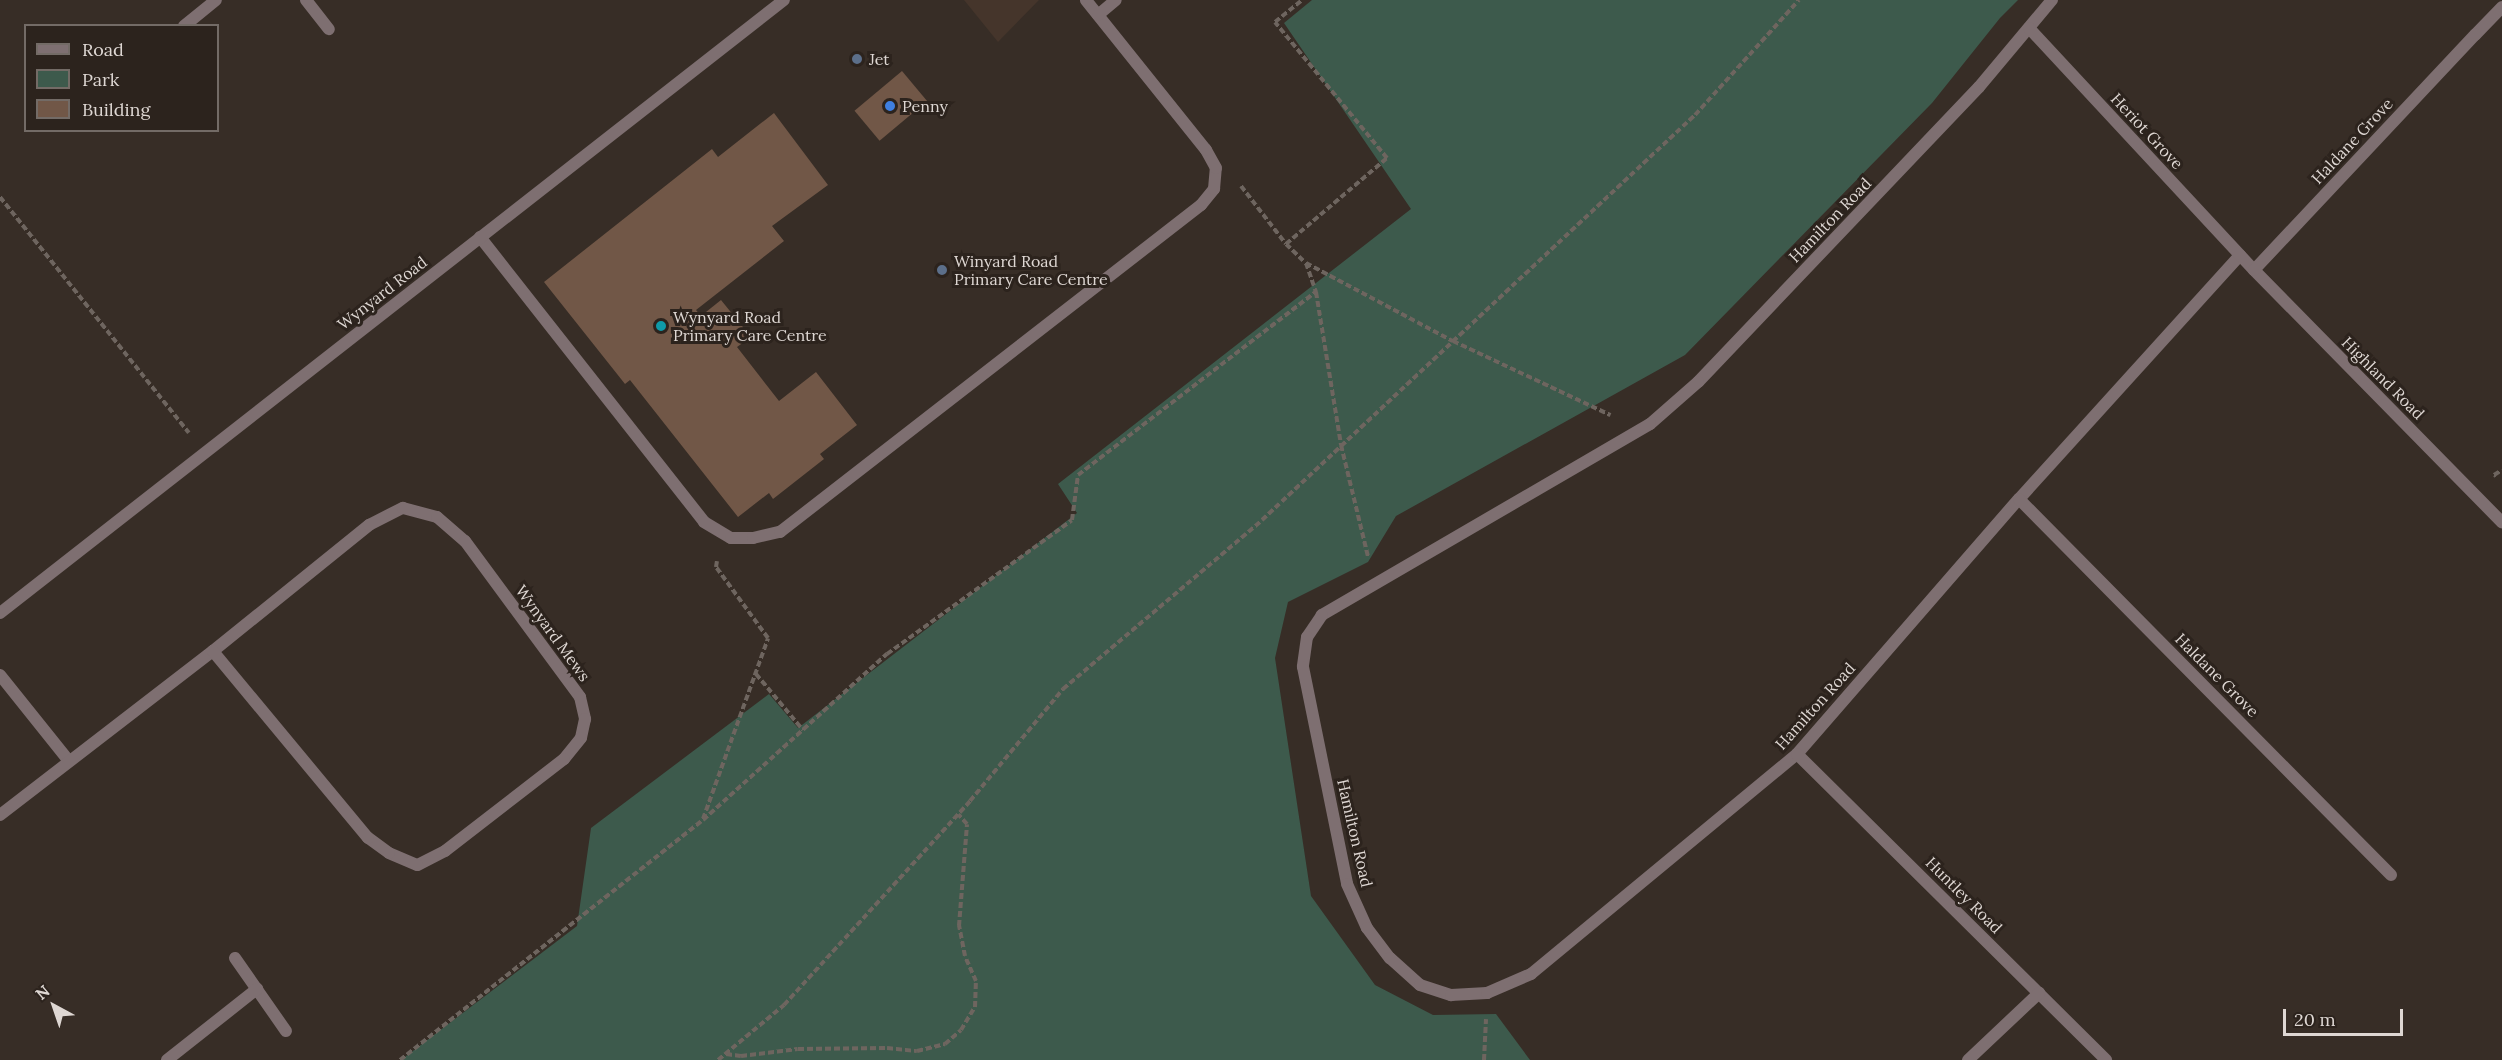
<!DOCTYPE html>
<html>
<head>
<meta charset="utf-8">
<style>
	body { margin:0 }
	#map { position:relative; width:2502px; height:1060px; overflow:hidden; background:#372d26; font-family:Lora,serif }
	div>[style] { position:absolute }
	.built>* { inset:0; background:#45352b }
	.green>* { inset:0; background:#3d5a4c }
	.building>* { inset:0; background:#715747; transform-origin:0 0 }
	.path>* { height:4px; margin-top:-2px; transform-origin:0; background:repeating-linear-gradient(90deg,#6e655f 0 6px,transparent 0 9px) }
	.service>* { height:12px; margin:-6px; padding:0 6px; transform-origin:6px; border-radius:6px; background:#7e6f71 }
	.minor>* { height:12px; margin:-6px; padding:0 6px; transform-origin:6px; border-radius:6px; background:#7e6f71 }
	.dots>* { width:16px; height:16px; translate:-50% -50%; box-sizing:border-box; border:3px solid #2c231d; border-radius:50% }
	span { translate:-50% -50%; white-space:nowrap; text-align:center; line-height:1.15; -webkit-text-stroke:6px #2c231d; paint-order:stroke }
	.poi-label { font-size:16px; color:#ded7d3 }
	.left { translate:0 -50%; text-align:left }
	.street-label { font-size:16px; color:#ded7d3 }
	.legend { position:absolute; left:24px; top:24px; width:195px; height:108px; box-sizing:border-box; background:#2c231d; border:2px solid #736b66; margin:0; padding:8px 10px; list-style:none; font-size:18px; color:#ded7d3 }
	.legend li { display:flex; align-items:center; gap:12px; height:30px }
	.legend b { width:30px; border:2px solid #736b66 }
	.north { position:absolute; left:24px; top:976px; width:60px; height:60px; -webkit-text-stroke:4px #2c231d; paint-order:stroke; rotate:320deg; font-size:16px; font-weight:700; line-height:24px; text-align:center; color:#ded7d3 }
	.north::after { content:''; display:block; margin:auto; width:21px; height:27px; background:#ded7d3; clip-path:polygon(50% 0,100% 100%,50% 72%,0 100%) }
	.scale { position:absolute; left:2283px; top:1009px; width:120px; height:27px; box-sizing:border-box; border:3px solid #ded7d3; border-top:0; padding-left:8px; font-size:18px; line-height:21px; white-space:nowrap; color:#ded7d3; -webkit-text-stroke:4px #2c231d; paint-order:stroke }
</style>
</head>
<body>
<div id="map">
	<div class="built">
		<div style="clip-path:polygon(964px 0,1039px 0,998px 42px)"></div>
	</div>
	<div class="green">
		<div style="clip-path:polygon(1312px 0,2018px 0,2000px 18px,1932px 103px,1685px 355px,1396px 516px,1368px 562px,1288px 602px,1275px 658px,1311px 896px,1375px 985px,1433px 1015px,1496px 1014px,1530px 1060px,401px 1060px,577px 926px,591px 828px,769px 694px,798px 728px,1077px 513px,1058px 484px,1411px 209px,1284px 23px)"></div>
	</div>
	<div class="building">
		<div style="left:902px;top:71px;width:39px;height:62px;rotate:50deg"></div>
		<div style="clip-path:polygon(774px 113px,828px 185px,772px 226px,784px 241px,696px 310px,701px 316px,721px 300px,751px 337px,737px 347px,779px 401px,816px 372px,857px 425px,820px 454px,824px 459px,773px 499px,769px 493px,738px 517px,630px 380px,625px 384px,544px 282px,712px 149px,718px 157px)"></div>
	</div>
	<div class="path">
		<div style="left:1241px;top:186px;width:73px;rotate:52.2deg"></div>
		<div style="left:1286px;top:244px;width:133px;rotate:-40.4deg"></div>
		<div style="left:1387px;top:158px;width:176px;rotate:-129.5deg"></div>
		<div style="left:1275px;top:22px;width:35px;rotate:-39deg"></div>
		<div style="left:0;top:197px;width:302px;rotate:51.3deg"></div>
		<div style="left:1286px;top:244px;width:28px;rotate:44deg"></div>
		<div style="left:1306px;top:263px;width:31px;rotate:71deg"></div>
		<div style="left:1316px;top:292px;width:155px;rotate:80.7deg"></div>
		<div style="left:1341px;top:445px;width:115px;rotate:76.4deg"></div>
		<div style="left:1306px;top:263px;width:166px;rotate:28deg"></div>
		<div style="left:1453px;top:341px;width:174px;rotate:25.2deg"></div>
		<div style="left:2496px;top:476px;width:2px;rotate:-153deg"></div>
		<div style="left:2494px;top:475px;width:9px;rotate:-32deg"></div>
		<div style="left:756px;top:674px;width:73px;rotate:50deg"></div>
		<div style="left:703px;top:819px;width:192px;rotate:-70.2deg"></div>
		<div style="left:768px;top:638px;width:88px;rotate:-126.2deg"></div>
		<div style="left:716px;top:567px;width:6px;rotate:-81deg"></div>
		<div style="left:726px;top:1054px;width:15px;rotate:8deg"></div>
		<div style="left:741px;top:1056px;width:57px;rotate:-7deg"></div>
		<div style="left:798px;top:1049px;width:89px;rotate:-0.6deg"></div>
		<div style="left:887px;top:1048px;width:30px;rotate:6deg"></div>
		<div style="left:917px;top:1051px;width:29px;rotate:-14deg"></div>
		<div style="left:945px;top:1044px;width:21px;rotate:-41deg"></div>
		<div style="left:961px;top:1030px;width:27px;rotate:-59deg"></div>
		<div style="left:975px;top:1007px;width:26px;rotate:-88deg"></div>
		<div style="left:976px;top:981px;width:27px;rotate:-114deg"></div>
		<div style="left:965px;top:956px;width:31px;rotate:-101deg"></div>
		<div style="left:959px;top:926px;width:102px;rotate:-85.5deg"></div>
		<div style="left:967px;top:824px;width:13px;rotate:-132deg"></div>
		<div style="left:400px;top:1060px;width:387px;rotate:-38.4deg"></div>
		<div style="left:703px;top:820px;width:248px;rotate:-42.1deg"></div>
		<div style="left:887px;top:654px;width:228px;rotate:-35.9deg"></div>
		<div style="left:1072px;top:520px;width:45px;rotate:-82.4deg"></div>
		<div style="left:1078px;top:475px;width:300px;rotate:-37.6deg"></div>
		<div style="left:718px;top:1060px;width:86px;rotate:-39.8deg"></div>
		<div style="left:784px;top:1005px;width:276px;rotate:-47.6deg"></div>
		<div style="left:970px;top:801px;width:146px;rotate:-50.3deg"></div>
		<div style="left:1063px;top:689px;width:261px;rotate:-40.3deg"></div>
		<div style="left:1262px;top:520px;width:593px;rotate:-43.09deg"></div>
		<div style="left:1695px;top:115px;width:155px;rotate:-47.9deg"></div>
		<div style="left:1484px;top:1060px;width:41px;rotate:-87.2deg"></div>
	</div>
	<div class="service">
		<div style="left:2475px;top:35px;width:39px;rotate:-46deg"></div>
		<div style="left:480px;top:237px;width:362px;rotate:51.8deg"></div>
		<div style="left:704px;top:522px;width:31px;rotate:31deg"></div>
		<div style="left:731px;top:538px;width:22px"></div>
		<div style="left:753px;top:538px;width:28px;rotate:-13deg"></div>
		<div style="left:780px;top:532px;width:533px;rotate:-37.84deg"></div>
		<div style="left:1201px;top:205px;width:21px;rotate:-51deg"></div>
		<div style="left:1214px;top:189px;width:21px;rotate:-85deg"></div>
		<div style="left:1216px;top:168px;width:21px;rotate:-119deg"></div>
		<div style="left:1206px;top:150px;width:192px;rotate:-128.7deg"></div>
	</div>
	<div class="minor">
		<div style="left:306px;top:0;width:37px;rotate:52deg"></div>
		<div style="left:2052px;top:0;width:114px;rotate:130deg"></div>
		<div style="left:1979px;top:87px;width:407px;rotate:133.6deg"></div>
		<div style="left:1698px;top:382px;width:64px;rotate:138.8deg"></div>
		<div style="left:1650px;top:424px;width:380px;rotate:149.8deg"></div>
		<div style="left:1322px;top:615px;width:27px;rotate:124deg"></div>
		<div style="left:1307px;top:637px;width:30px;rotate:98deg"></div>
		<div style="left:1303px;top:667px;width:221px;rotate:78.5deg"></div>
		<div style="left:1347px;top:884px;width:48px;rotate:65.6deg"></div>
		<div style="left:1367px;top:928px;width:38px;rotate:53deg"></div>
		<div style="left:1390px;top:958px;width:40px;rotate:42deg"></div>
		<div style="left:1420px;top:985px;width:33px;rotate:18deg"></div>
		<div style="left:1451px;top:995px;width:36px;rotate:-3deg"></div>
		<div style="left:1487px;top:993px;width:48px;rotate:-23.4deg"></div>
		<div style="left:1531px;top:974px;width:345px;rotate:-39.6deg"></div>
		<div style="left:1797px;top:754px;width:338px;rotate:-49deg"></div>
		<div style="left:2019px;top:499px;width:329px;rotate:-47.8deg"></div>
		<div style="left:1098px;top:15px;width:23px;rotate:-40deg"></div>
		<div style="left:184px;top:26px;width:41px;rotate:-39.1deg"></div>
		<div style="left:2029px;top:28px;width:330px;rotate:47.1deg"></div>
		<div style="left:2254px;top:270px;width:354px;rotate:45.5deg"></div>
		<div style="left:2254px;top:270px;width:323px;rotate:-46.8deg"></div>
		<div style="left:2019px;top:499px;width:529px;rotate:45.31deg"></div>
		<div style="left:0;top:613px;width:995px;rotate:-38.02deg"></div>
		<div style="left:0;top:675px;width:110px;rotate:51.3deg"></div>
		<div style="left:1797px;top:754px;width:435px;rotate:44.7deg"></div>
		<div style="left:0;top:815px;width:269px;rotate:-37.6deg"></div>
		<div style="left:213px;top:651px;width:201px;rotate:-38.9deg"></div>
		<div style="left:369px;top:525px;width:38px;rotate:-27deg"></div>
		<div style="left:403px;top:508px;width:35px;rotate:15deg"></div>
		<div style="left:437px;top:517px;width:37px;rotate:41deg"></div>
		<div style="left:465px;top:541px;width:194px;rotate:53.6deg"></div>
		<div style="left:580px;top:697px;width:23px;rotate:77deg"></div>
		<div style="left:585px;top:719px;width:19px;rotate:102deg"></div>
		<div style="left:581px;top:738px;width:27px;rotate:129deg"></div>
		<div style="left:564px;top:759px;width:150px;rotate:142.3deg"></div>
		<div style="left:445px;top:851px;width:31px;rotate:153deg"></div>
		<div style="left:417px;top:865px;width:30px;rotate:-157deg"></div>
		<div style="left:389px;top:853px;width:26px;rotate:-144deg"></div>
		<div style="left:368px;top:838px;width:243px;rotate:-129.7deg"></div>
		<div style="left:235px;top:958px;width:89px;rotate:55.1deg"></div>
		<div style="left:167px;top:1060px;width:115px;rotate:-38.3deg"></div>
		<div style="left:1968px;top:1060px;width:98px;rotate:-43.3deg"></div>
	</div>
	<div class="dots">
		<div style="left:857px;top:59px;background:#5c6f8a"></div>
		<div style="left:890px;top:106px;background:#3f7fe0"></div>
		<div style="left:942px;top:270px;background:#5c6f8a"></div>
		<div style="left:661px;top:326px;background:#0f9aa8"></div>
	</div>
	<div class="poi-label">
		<span class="left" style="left:869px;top:59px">Jet</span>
		<span class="left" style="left:902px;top:106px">Penny</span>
		<span class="left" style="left:954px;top:270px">Winyard Road<br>Primary Care Centre</span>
		<span class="left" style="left:673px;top:326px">Wynyard Road<br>Primary Care Centre</span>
	</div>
	<div class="street-label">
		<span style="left:2147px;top:131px;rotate:47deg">Heriot Grove</span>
		<span style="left:2352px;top:141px;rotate:-47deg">Haldane Grove</span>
		<span style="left:1830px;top:220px;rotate:-46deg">Hamilton Road</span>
		<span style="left:382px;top:293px;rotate:-38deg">Wynyard Road</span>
		<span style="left:2383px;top:378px;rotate:45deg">Highland Road</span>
		<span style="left:553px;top:633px;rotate:54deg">Wynyard Mews</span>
		<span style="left:2217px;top:675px;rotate:45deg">Haldane Grove</span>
		<span style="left:1815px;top:706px;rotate:-48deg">Hamilton Road</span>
		<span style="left:1355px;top:833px;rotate:77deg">Hamilton Road</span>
		<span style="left:1964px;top:895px;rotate:45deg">Huntley Road</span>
	</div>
	<ul class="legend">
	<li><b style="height:8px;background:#7e6f71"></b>Road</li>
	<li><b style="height:16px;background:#3d5a4c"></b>Park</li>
	<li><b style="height:16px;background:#715747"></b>Building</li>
	</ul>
	<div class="north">N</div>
	<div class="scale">20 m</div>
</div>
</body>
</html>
